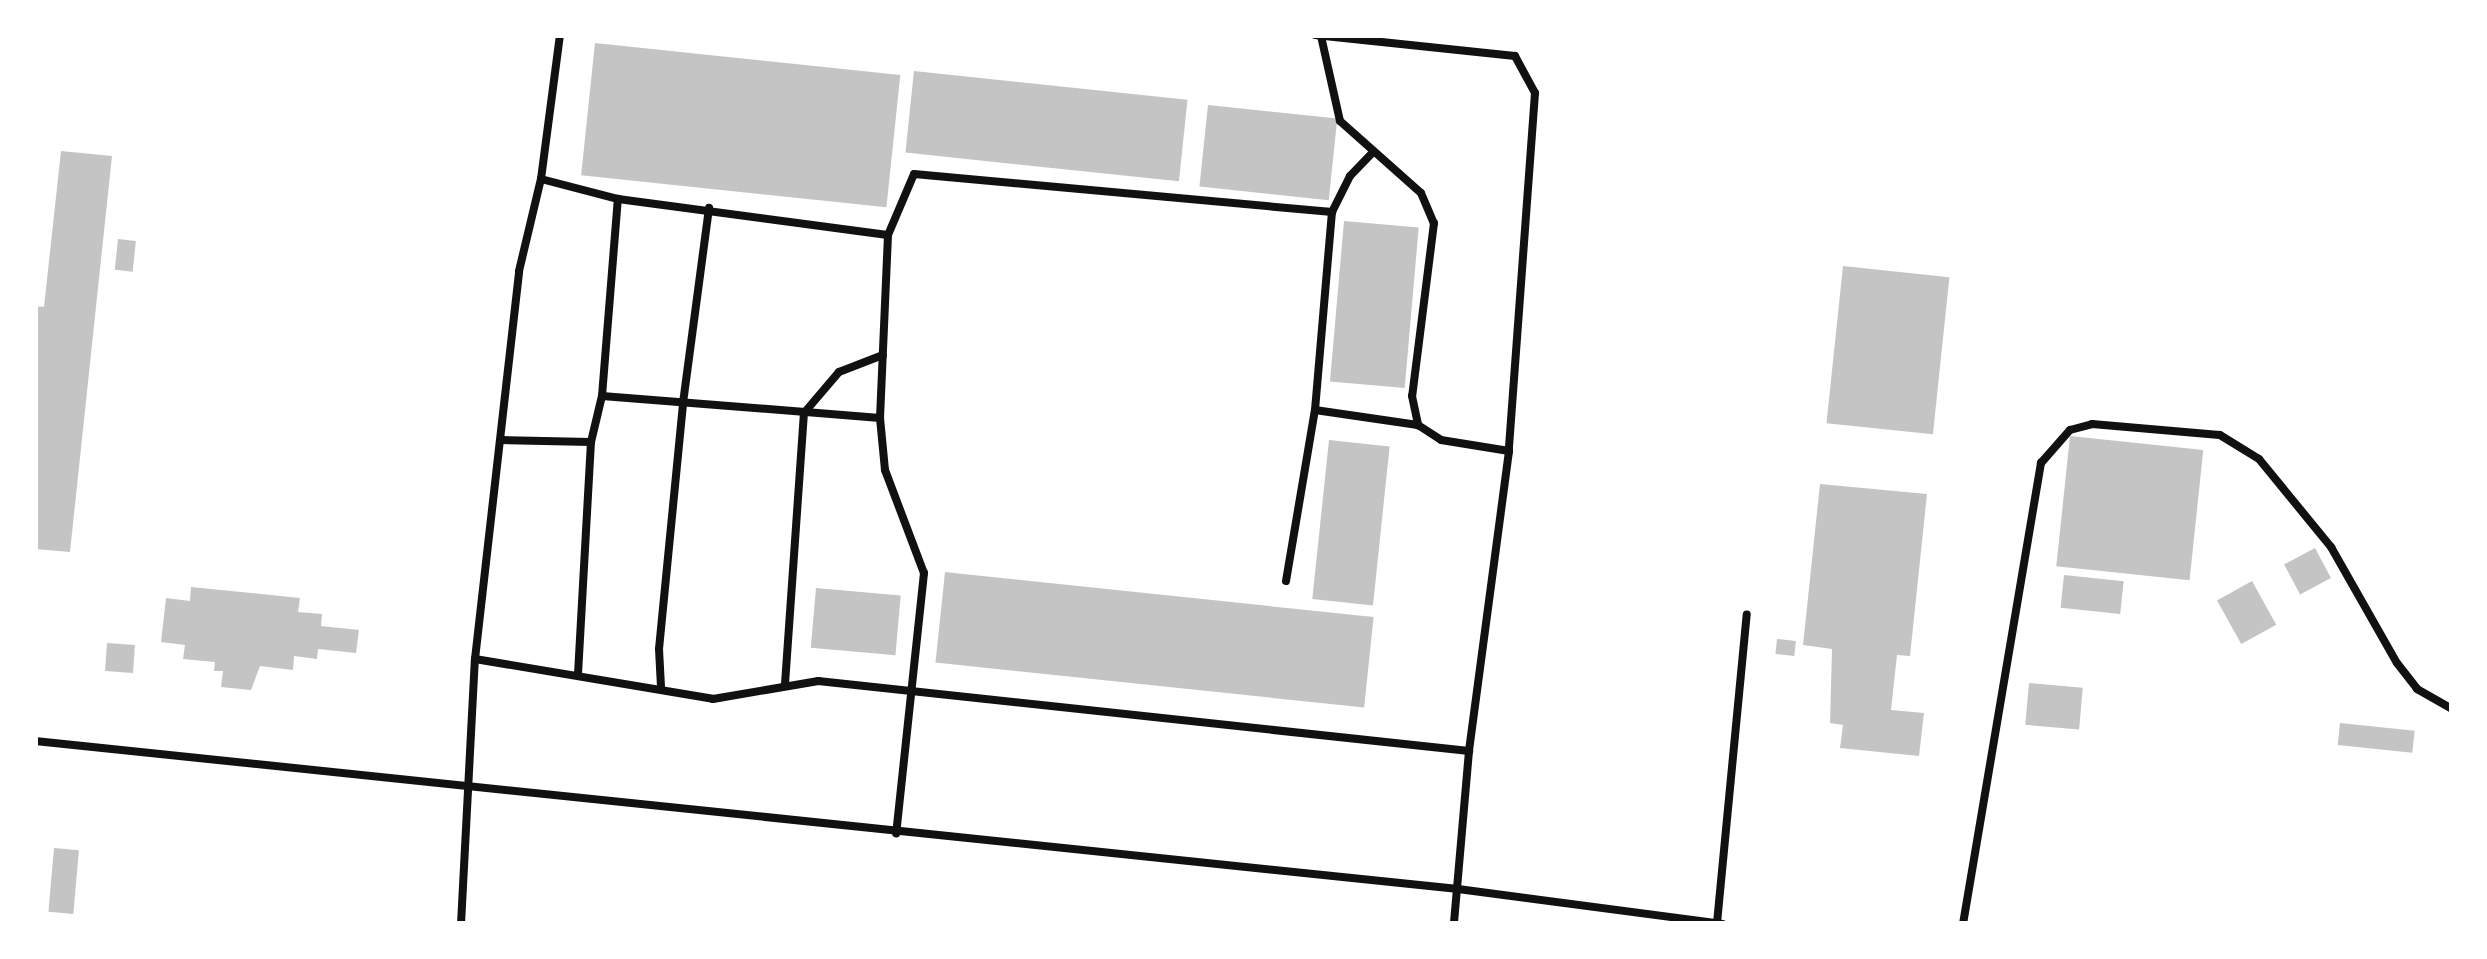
<!DOCTYPE html>
<html>
<head>
<meta charset="utf-8">
<style>
	body { margin:0 }
	#map { position:relative; width:2487px; height:959px; overflow:hidden; background:#fff; font-family:Roboto,sans-serif }
	div>[style] { position:absolute }
	.building>* { inset:0; background:#c4c4c4; transform-origin:0 0 }
	.service>* { height:8px; margin:-4px; padding:0 4px; transform-origin:4px; border-radius:4px; background:#111 }
	span { translate:-50% -50%; white-space:nowrap; text-align:center; line-height:1.15; -webkit-text-stroke:10px #fff; paint-order:stroke }
	.frame { position:absolute; inset:0; border:38px solid #fff; pointer-events:none }
</style>
</head>
<body>
<div id="map">
	<div class="building">
		<div style="left:595px;top:43px;width:307px;height:133px;rotate:6deg"></div>
		<div style="left:914px;top:71px;width:275px;height:82px;rotate:6deg"></div>
		<div style="left:1208px;top:105px;width:130px;height:82px;rotate:6deg"></div>
		<div style="clip-path:polygon(61px 151px,112px 156px,70px 552px,35px 549px,35px 306px,44px 307px)"></div>
		<div style="left:1344px;top:221px;width:75px;height:161px;rotate:5deg"></div>
		<div style="left:118px;top:239px;width:18px;height:31px;rotate:6deg"></div>
		<div style="left:1843px;top:266px;width:107px;height:158px;rotate:6deg"></div>
		<div style="left:2070px;top:436px;width:134px;height:131px;rotate:6deg"></div>
		<div style="left:1329px;top:440px;width:61px;height:160px;rotate:6deg"></div>
		<div style="clip-path:polygon(1820px 484px,1927px 494px,1910px 656px,1897px 655px,1891px 710px,1924px 713px,1919px 756px,1840px 748px,1843px 725px,1830px 723px,1832px 649px,1803px 645px)"></div>
		<div style="left:2315px;top:548px;width:34px;height:35px;rotate:62deg"></div>
		<div style="left:945px;top:572px;width:431px;height:91px;rotate:6deg"></div>
		<div style="left:2064px;top:575px;width:60px;height:33px;rotate:6deg"></div>
		<div style="left:2252px;top:581px;width:50px;height:40px;rotate:61deg"></div>
		<div style="clip-path:polygon(191px 587px,300px 598px,298px 612px,322px 614px,321px 626px,359px 630px,356px 653px,318px 649px,317px 659px,294px 656px,293px 670px,260px 666px,251px 690px,221px 687px,223px 671px,214px 671px,215px 662px,183px 659px,185px 645px,161px 642px,166px 598px,190px 601px)"></div>
		<div style="left:816px;top:588px;width:85px;height:60px;rotate:5deg"></div>
		<div style="left:1777px;top:639px;width:19px;height:15px;rotate:6deg"></div>
		<div style="left:107px;top:643px;width:28px;height:28px;rotate:4deg"></div>
		<div style="left:2029px;top:683px;width:54px;height:42px;rotate:5deg"></div>
		<div style="left:2340px;top:723px;width:75px;height:22px;rotate:6deg"></div>
		<div style="left:54px;top:848px;width:25px;height:64px;rotate:5deg"></div>
	</div>
	<div class="service">
		<div style="left:1315px;top:35px;width:201px;rotate:6deg"></div>
		<div style="left:1515px;top:56px;width:42px;rotate:61.6deg"></div>
		<div style="left:1535px;top:93px;width:359px;rotate:94.2deg"></div>
		<div style="left:1509px;top:451px;width:303px;rotate:97.6deg"></div>
		<div style="left:1469px;top:751px;width:174px;rotate:95deg"></div>
		<div style="left:1321px;top:36px;width:87px;rotate:77.4deg"></div>
		<div style="left:1340px;top:121px;width:108px;rotate:41.6deg"></div>
		<div style="left:1421px;top:193px;width:33px;rotate:67deg"></div>
		<div style="left:1434px;top:223px;width:174px;rotate:97.2deg"></div>
		<div style="left:1412px;top:396px;width:30px;rotate:78deg"></div>
		<div style="left:1418px;top:425px;width:27px;rotate:33deg"></div>
		<div style="left:1441px;top:440px;width:69px;rotate:9.2deg"></div>
		<div style="left:541px;top:179px;width:80px;rotate:14.6deg"></div>
		<div style="left:618px;top:199px;width:272px;rotate:7.6deg"></div>
		<div style="left:888px;top:235px;width:183px;rotate:92.5deg"></div>
		<div style="left:880px;top:418px;width:52px;rotate:84.5deg"></div>
		<div style="left:885px;top:470px;width:110px;rotate:69.3deg"></div>
		<div style="left:924px;top:573px;width:262px;rotate:96.1deg"></div>
		<div style="left:888px;top:235px;width:66px;rotate:-66.9deg"></div>
		<div style="left:914px;top:174px;width:420px;rotate:5.2deg"></div>
		<div style="left:602px;top:396px;width:279px;rotate:4.5deg"></div>
		<div style="left:1315px;top:410px;width:104px;rotate:8.3deg"></div>
		<div style="left:502px;top:440px;width:89px;rotate:1.3deg"></div>
		<div style="left:1286px;top:581px;width:173px;rotate:-80.4deg"></div>
		<div style="left:1315px;top:410px;width:199px;rotate:-85.1deg"></div>
		<div style="left:1332px;top:212px;width:40px;rotate:-63.4deg"></div>
		<div style="left:1350px;top:176px;width:33px;rotate:-46deg"></div>
		<div style="left:475px;top:659px;width:241px;rotate:9.5deg"></div>
		<div style="left:713px;top:699px;width:107px;rotate:-9.7deg"></div>
		<div style="left:818px;top:681px;width:655px;rotate:6.14deg"></div>
		<div style="left:578px;top:674px;width:232px;rotate:-86.8deg"></div>
		<div style="left:591px;top:442px;width:47px;rotate:-76.6deg"></div>
		<div style="left:602px;top:396px;width:198px;rotate:-85.4deg"></div>
		<div style="left:785px;top:684px;width:272px;rotate:-86deg"></div>
		<div style="left:804px;top:413px;width:54px;rotate:-49.5deg"></div>
		<div style="left:839px;top:372px;width:47px;rotate:-21.1deg"></div>
		<div style="left:661px;top:687px;width:38px;rotate:-93deg"></div>
		<div style="left:659px;top:649px;width:247px;rotate:-84.4deg"></div>
		<div style="left:683px;top:403px;width:197px;rotate:-82.4deg"></div>
		<div style="left:35px;top:741px;width:1431px;rotate:5.94deg"></div>
		<div style="left:1458px;top:889px;width:267px;rotate:7.5deg"></div>
		<div style="left:1717px;top:923px;width:310px;rotate:-84.5deg"></div>
		<div style="left:461px;top:924px;width:265px;rotate:-87deg"></div>
		<div style="left:475px;top:659px;width:390px;rotate:-83.5deg"></div>
		<div style="left:519px;top:271px;width:95px;rotate:-76.6deg"></div>
		<div style="left:541px;top:179px;width:145px;rotate:-82.5deg"></div>
		<div style="left:1963px;top:924px;width:468px;rotate:-80.4deg"></div>
		<div style="left:2041px;top:463px;width:44px;rotate:-48.7deg"></div>
		<div style="left:2070px;top:430px;width:23px;rotate:-15deg"></div>
		<div style="left:2092px;top:424px;width:128px;rotate:4.9deg"></div>
		<div style="left:2220px;top:435px;width:46px;rotate:31.6deg"></div>
		<div style="left:2259px;top:459px;width:114px;rotate:50.7deg"></div>
		<div style="left:2331px;top:547px;width:133px;rotate:60.4deg"></div>
		<div style="left:2397px;top:663px;width:33px;rotate:52deg"></div>
		<div style="left:2417px;top:689px;width:40px;rotate:29.7deg"></div>
	</div>
	<div class="frame"></div>
</div>
</body>
</html>
